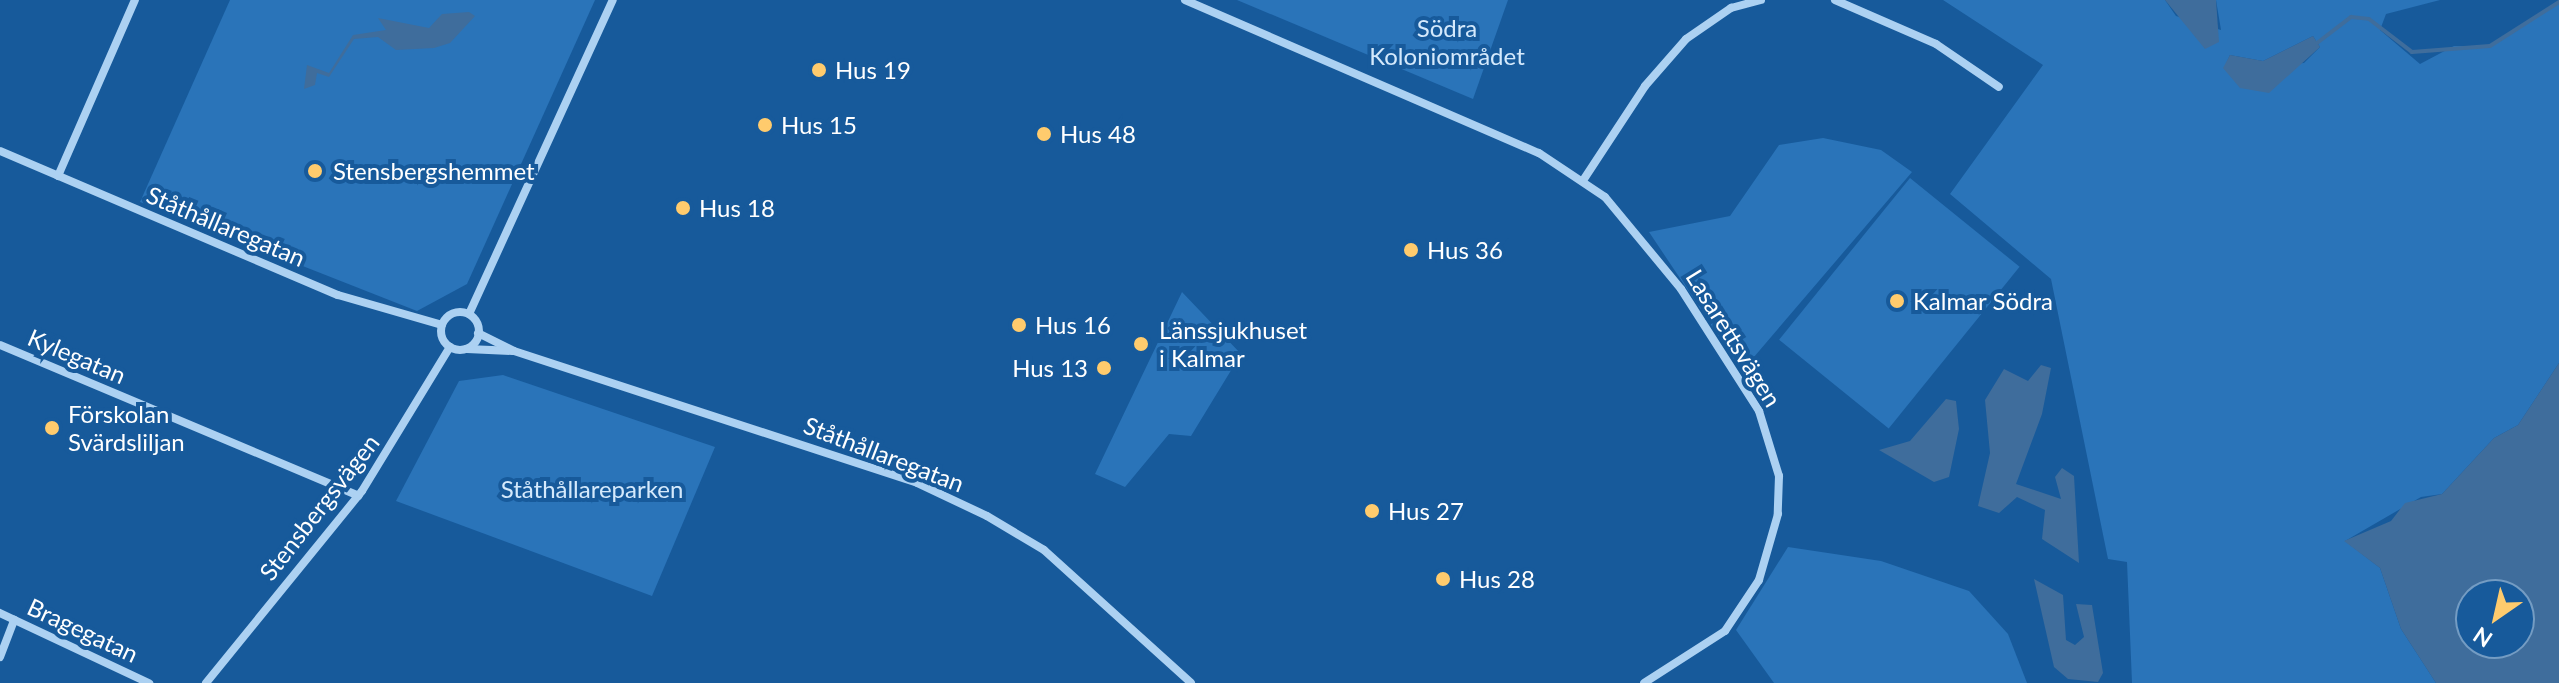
<!DOCTYPE html>
<html>
<head>
<meta charset="utf-8">
<style>
	body { margin:0 }
	#map { position:relative; width:2559px; height:683px; overflow:hidden; background:#175a9b; font-family:Lato,sans-serif }
	div>[style] { position:absolute }
	.green>* { inset:0; background:#2a74b9; transform-origin:0 0 }
	.water>* { inset:0; background:#3f6d9c }
	.stream>* { height:4px; margin:-2px; padding:0 2px; transform-origin:2px; border-radius:2px; background:#3f6d9c }
	.street>* { height:8px; margin:-4px; padding:0 4px; transform-origin:4px; border-radius:4px; background:#acd1f2 }
	.street>.ring { margin:-4px; padding:0; box-sizing:content-box; background:none; border:8px solid #acd1f2; border-radius:50% }
	.dots>* { width:22px; height:22px; translate:-50% -50%; box-sizing:border-box; border:4px solid #175a9b; border-radius:50% }
	span { translate:-50% -50%; white-space:nowrap; text-align:center; line-height:1.15; -webkit-text-stroke:8px #175a9b; paint-order:stroke }
	.park-label { font-size:24px; color:#d4e9fc }
	.poi-label { font-size:24px; color:#fff }
	.left { translate:0 -50%; text-align:left }
	.right { translate:-100% -50%; text-align:right }
	.street-label { font-size:24px; color:#fff }
	.north { position:absolute; left:2455px; top:579px; width:80px; height:80px; box-sizing:border-box; background:#175a9b; border:2px solid #749cc3; border-radius:50%; rotate:214deg; font-size:22px; font-weight:700; line-height:32px; text-align:center; color:#fff }
	.north::after { content:''; display:block; margin:auto; width:28px; height:36px; background:#ffcb6d; clip-path:polygon(50% 0,100% 100%,50% 72%,0 100%) }
</style>
</head>
<body>
<div id="map">
	<div class="green">
		<div style="clip-path:polygon(230px 0,595px 0,467px 284px,417px 311px,140px 202px)"></div>
		<div style="clip-path:polygon(1237px 0,1508px 0,1473px 99px)"></div>
		<div style="clip-path:polygon(evenodd,1943px 0,2165px 0,2176px 16px,2221px 30px,2216px 0,2440px 0,2386px 14px,2380px 30px,2420px 64px,2454px 46px,2490px 46px,2559px 2px,2559px 363px,2518px 425px,2494px 438px,2442px 494px,2421px 497px,2345px 541px,2380px 568px,2401px 629px,2436px 683px,2132px 683px,2127px 562px,2108px 559px,2051px 279px,1950px 194px,2043px 65px,1943px 0,2313px 36px,2320px 47px,2304px 63px,2224px 68px,2230px 55px,2263px 61px,2313px 36px)"></div>
		<div style="clip-path:polygon(1823px 138px,1881px 150px,1912px 172px,1742px 371px,1649px 232px,1730px 216px,1779px 145px)"></div>
		<div style="left:1910px;top:178px;width:141px;height:208px;rotate:39deg"></div>
		<div style="clip-path:polygon(1182px 292px,1241px 354px,1191px 436px,1169px 434px,1125px 487px,1095px 474px)"></div>
		<div style="clip-path:polygon(503px 375px,715px 447px,652px 596px,396px 501px,459px 381px)"></div>
		<div style="clip-path:polygon(1788px 547px,1881px 561px,1969px 591px,2008px 634px,2027px 683px,1774px 683px,1736px 630px)"></div>
	</div>
	<div class="water">
		<div style="clip-path:polygon(2165px 0,2216px 0,2219px 42px,2205px 49px)"></div>
		<div style="clip-path:polygon(469px 12px,475px 16px,450px 43px,434px 48px,396px 50px,378px 37px,354px 39px,329px 77px,317px 73px,315px 85px,304px 89px,307px 65px,329px 73px,353px 35px,386px 30px,378px 18px,429px 28px,442px 14px)"></div>
		<div style="clip-path:polygon(2313px 36px,2320px 47px,2269px 93px,2240px 88px,2223px 68px,2230px 55px,2263px 61px)"></div>
		<div style="clip-path:polygon(evenodd,2559px 363px,2559px 683px,2436px 683px,2401px 629px,2380px 568px,2344px 541px,2391px 521px,2405px 503px,2442px 494px,2494px 438px,2518px 425px,2559px 363px,2471px 595px,2519px 595px,2519px 643px,2471px 643px,2471px 595px)"></div>
		<div style="clip-path:polygon(2041px 365px,2051px 368px,2042px 414px,2016px 484px,2061px 499px,2055px 477px,2062px 468px,2074px 476px,2079px 563px,2042px 539px,2045px 510px,2017px 497px,1999px 513px,1978px 506px,1990px 453px,1985px 400px,2004px 369px,2028px 381px)"></div>
		<div style="clip-path:polygon(1946px 399px,1956px 401px,1959px 429px,1949px 477px,1934px 482px,1879px 450px,1910px 441px)"></div>
		<div style="clip-path:polygon(2034px 579px,2063px 595px,2066px 640px,2075px 645px,2084px 637px,2076px 604px,2092px 605px,2103px 673px,2098px 682px,2068px 679px,2054px 667px)"></div>
	</div>
	<div class="stream">
		<div style="left:2317px;top:43px;width:43px;rotate:-37.4deg"></div>
		<div style="left:2351px;top:17px;width:18px;rotate:6deg"></div>
		<div style="left:2369px;top:19px;width:54px;rotate:37.5deg"></div>
		<div style="left:2412px;top:52px;width:78px;rotate:-4.4deg"></div>
		<div style="left:2490px;top:46px;width:82px;rotate:-32.5deg"></div>
	</div>
	<div class="street">
		<div style="left:1185px;top:0;width:386px;rotate:23.4deg"></div>
		<div style="left:1539px;top:153px;width:79px;rotate:33.7deg"></div>
		<div style="left:1605px;top:197px;width:119px;rotate:50.4deg"></div>
		<div style="left:1681px;top:289px;width:145px;rotate:57.4deg"></div>
		<div style="left:1759px;top:411px;width:68px;rotate:72.9deg"></div>
		<div style="left:1779px;top:476px;width:38px;rotate:92deg"></div>
		<div style="left:1778px;top:514px;width:69px;rotate:106.1deg"></div>
		<div style="left:1759px;top:580px;width:61px;rotate:123.7deg"></div>
		<div style="left:1725px;top:631px;width:96px;rotate:147.3deg"></div>
		<div style="left:1835px;top:0;width:110px;rotate:23.5deg"></div>
		<div style="left:1936px;top:44px;width:76px;rotate:34.3deg"></div>
		<div style="left:0;top:151px;width:367px;rotate:23.1deg"></div>
		<div style="left:338px;top:295px;width:108px;rotate:16.1deg"></div>
		<div style="left:58px;top:176px;width:192px;rotate:-66.4deg"></div>
		<div style="left:1584px;top:179px;width:111px;rotate:-56.7deg"></div>
		<div style="left:1645px;top:86px;width:62px;rotate:-48.9deg"></div>
		<div style="left:1686px;top:39px;width:55px;rotate:-34.6deg"></div>
		<div style="left:1731px;top:8px;width:31px;rotate:-15deg"></div>
		<div class="ring" style="left:441px;top:312px;width:30px;height:30px"></div>
		<div style="left:469px;top:314px;width:345px;rotate:-65.4deg"></div>
		<div style="left:478px;top:333px;width:40px;rotate:26.6deg"></div>
		<div style="left:514px;top:351px;width:424px;rotate:18.1deg"></div>
		<div style="left:917px;top:483px;width:77px;rotate:25.2deg"></div>
		<div style="left:987px;top:516px;width:66px;rotate:30.8deg"></div>
		<div style="left:1044px;top:550px;width:198px;rotate:42.1deg"></div>
		<div style="left:0;top:345px;width:389px;rotate:22.8deg"></div>
		<div style="left:467px;top:349px;width:46px;rotate:2.5deg"></div>
		<div style="left:0;top:613px;width:165px;rotate:25.2deg"></div>
		<div style="left:0;top:657px;width:40px;rotate:-69deg"></div>
		<div style="left:206px;top:683px;width:247px;rotate:-50.9deg"></div>
		<div style="left:362px;top:491px;width:169px;rotate:-58.6deg"></div>
	</div>
	<div class="dots">
		<div style="left:819px;top:70px;background:#ffcb6d"></div>
		<div style="left:765px;top:125px;background:#ffcb6d"></div>
		<div style="left:1044px;top:134px;background:#ffcb6d"></div>
		<div style="left:315px;top:171px;background:#ffcb6d"></div>
		<div style="left:683px;top:208px;background:#ffcb6d"></div>
		<div style="left:1411px;top:250px;background:#ffcb6d"></div>
		<div style="left:1897px;top:301px;background:#ffcb6d"></div>
		<div style="left:1019px;top:325px;background:#ffcb6d"></div>
		<div style="left:1141px;top:344px;background:#ffcb6d"></div>
		<div style="left:1104px;top:368px;background:#ffcb6d"></div>
		<div style="left:52px;top:428px;background:#ffcb6d"></div>
		<div style="left:1372px;top:511px;background:#ffcb6d"></div>
		<div style="left:1443px;top:579px;background:#ffcb6d"></div>
	</div>
	<div class="park-label">
		<span style="left:1447px;top:42px">Södra<br>Koloniområdet</span>
		<span style="left:592px;top:489px">Ståthållareparken</span>
	</div>
	<div class="poi-label">
		<span class="left" style="left:835px;top:70px">Hus 19</span>
		<span class="left" style="left:781px;top:125px">Hus 15</span>
		<span class="left" style="left:1060px;top:134px">Hus 48</span>
		<span class="left" style="left:333px;top:171px">Stensbergshemmet</span>
		<span class="left" style="left:699px;top:208px">Hus 18</span>
		<span class="left" style="left:1427px;top:250px">Hus 36</span>
		<span class="left" style="left:1913px;top:301px">Kalmar Södra</span>
		<span class="left" style="left:1035px;top:325px">Hus 16</span>
		<span class="left" style="left:1159px;top:344px">Länssjukhuset<br>i Kalmar</span>
		<span class="right" style="left:1088px;top:368px">Hus 13</span>
		<span class="left" style="left:68px;top:428px">Förskolan<br>Svärdsliljan</span>
		<span class="left" style="left:1388px;top:511px">Hus 27</span>
		<span class="left" style="left:1459px;top:579px">Hus 28</span>
	</div>
	<div class="street-label">
		<span style="left:226px;top:226px;rotate:23deg">Ståthållaregatan</span>
		<span style="left:1734px;top:338px;rotate:58deg">Lasarettsvägen</span>
		<span style="left:77px;top:356px;rotate:23deg">Kylegatan</span>
		<span style="left:884px;top:454px;rotate:21deg">Ståthållaregatan</span>
		<span style="left:319px;top:507px;rotate:-52deg">Stensbergsvägen</span>
		<span style="left:83px;top:630px;rotate:25deg">Bragegatan</span>
	</div>
	<div class="north">N</div>
</div>
</body>
</html>
